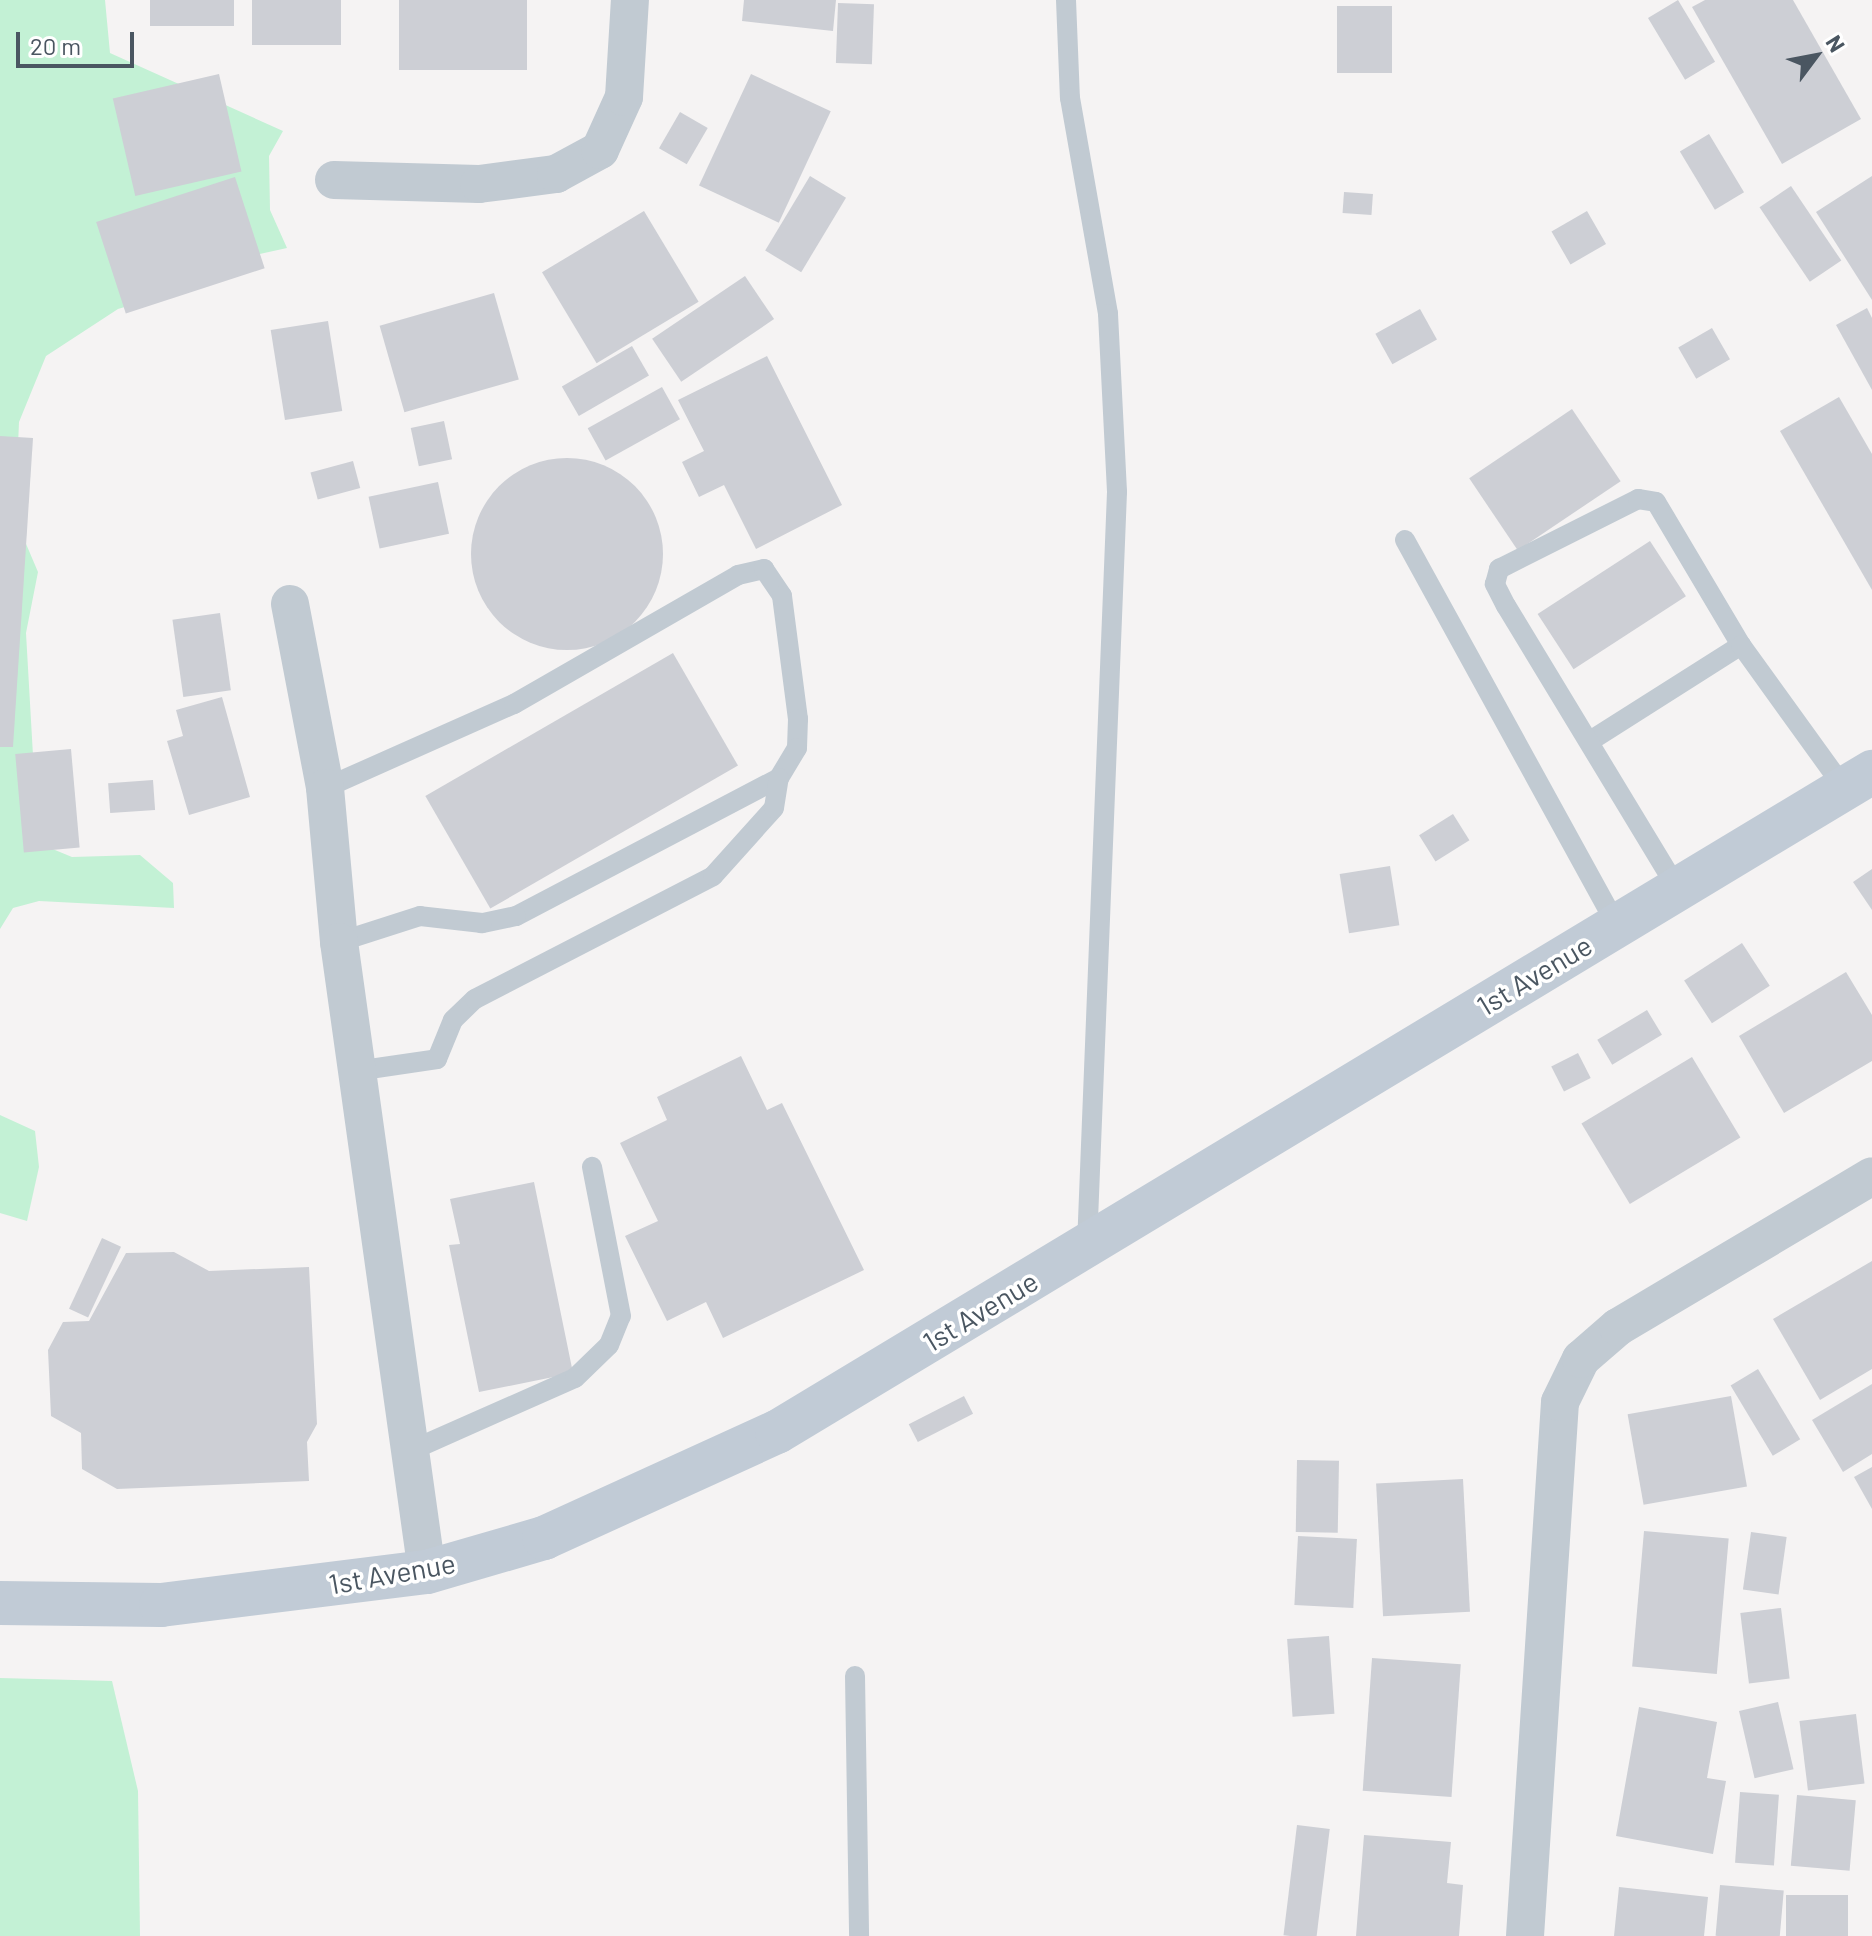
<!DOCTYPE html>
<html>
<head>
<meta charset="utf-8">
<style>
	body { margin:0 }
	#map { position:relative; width:1872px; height:1936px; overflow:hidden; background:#f5f3f3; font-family:Barlow,sans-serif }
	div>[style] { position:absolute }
	.green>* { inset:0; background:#c3f1d5 }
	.building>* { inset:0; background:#cdcfd5; transform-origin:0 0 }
	.round { border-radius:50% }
	.lane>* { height:20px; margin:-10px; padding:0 10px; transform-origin:10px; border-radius:10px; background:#c1cad2 }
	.street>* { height:38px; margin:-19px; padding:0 19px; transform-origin:19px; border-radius:19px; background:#c1cad2 }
	.secondary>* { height:44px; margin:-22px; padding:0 22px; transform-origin:22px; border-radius:22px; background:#c1cbd6 }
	span { translate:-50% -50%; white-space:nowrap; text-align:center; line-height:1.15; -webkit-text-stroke:7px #fff; paint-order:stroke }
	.street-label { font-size:28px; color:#4a5661 }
	.north { position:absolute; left:1776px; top:16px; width:80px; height:80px; -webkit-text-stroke:6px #fff; paint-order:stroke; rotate:58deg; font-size:22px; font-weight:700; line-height:32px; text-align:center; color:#4a5661 }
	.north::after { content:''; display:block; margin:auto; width:28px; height:36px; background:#4a5661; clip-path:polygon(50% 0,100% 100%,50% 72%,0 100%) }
	.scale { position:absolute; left:16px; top:32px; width:118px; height:36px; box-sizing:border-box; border:4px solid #4a5661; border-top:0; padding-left:10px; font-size:24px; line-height:28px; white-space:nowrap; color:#4a5661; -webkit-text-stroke:6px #fff; paint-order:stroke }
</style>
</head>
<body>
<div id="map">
	<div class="green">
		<div style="clip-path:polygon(0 0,105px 0,110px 53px,283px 131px,269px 156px,270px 210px,287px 248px,232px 260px,185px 289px,118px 309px,46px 356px,19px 422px,15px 518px,38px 572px,26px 633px,38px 843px,72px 857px,140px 855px,173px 883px,174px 908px,39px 901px,13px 908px,0 929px)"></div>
		<div style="clip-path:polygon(0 1115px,35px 1131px,39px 1167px,27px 1221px,0 1213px)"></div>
		<div style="clip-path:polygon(0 1678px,112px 1681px,138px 1791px,140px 1936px,0 1936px)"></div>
	</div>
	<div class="building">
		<div style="left:150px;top:0;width:84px;height:26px"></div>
		<div style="left:252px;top:0;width:89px;height:45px"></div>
		<div style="left:399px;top:0;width:128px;height:70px"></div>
		<div style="clip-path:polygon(744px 0,836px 0,833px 31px,742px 21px)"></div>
		<div style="left:1678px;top:0;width:72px;height:35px;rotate:59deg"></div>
		<div style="clip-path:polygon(1705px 0,1793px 0,1861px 119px,1782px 164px,1692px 7px)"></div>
		<div style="left:838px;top:3px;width:36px;height:60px;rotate:2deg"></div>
		<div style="left:1337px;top:6px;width:55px;height:67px"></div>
		<div style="left:219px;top:74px;width:100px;height:109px;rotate:77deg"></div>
		<div style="left:751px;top:74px;width:88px;height:123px;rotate:25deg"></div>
		<div style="left:680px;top:112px;width:32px;height:42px;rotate:30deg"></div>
		<div style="left:1709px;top:134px;width:68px;height:34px;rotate:59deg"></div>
		<div style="left:810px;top:176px;width:42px;height:87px;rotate:31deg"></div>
		<div style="clip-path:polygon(1872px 176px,1872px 300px,1816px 212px)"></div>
		<div style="left:235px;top:177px;width:96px;height:146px;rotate:72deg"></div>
		<div style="left:1791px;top:186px;width:90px;height:38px;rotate:56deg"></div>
		<div style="left:1344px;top:192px;width:29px;height:21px;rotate:4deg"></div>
		<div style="left:644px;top:211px;width:106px;height:119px;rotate:59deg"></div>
		<div style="left:1587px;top:211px;width:38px;height:41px;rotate:60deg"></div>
		<div style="left:745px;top:276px;width:52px;height:112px;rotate:56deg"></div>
		<div style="left:494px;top:293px;width:90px;height:119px;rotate:74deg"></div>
		<div style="clip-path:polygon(1867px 308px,1872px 318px,1872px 390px,1836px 325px)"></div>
		<div style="left:1420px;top:309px;width:35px;height:51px;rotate:61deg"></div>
		<div style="left:328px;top:321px;width:91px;height:58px;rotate:81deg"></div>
		<div style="left:1712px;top:328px;width:36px;height:39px;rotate:60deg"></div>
		<div style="left:632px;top:346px;width:34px;height:81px;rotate:60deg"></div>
		<div style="clip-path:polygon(767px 356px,842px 505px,756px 549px,724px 485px,699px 497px,682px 462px,704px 451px,678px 400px)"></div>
		<div style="left:662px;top:387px;width:37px;height:85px;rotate:61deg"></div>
		<div style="clip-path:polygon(1839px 397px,1872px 454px,1872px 590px,1780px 431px)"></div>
		<div style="left:1572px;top:409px;width:87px;height:124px;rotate:56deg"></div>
		<div style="left:444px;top:421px;width:39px;height:34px;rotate:78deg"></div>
		<div style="clip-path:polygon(0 436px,33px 438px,13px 747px,0 747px)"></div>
		<div class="round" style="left:471px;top:458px;width:192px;height:192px"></div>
		<div style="left:353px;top:461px;width:28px;height:44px;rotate:75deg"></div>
		<div style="left:438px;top:482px;width:53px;height:71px;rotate:78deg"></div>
		<div style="left:1650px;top:541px;width:66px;height:134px;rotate:57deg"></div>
		<div style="left:220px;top:613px;width:78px;height:48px;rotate:82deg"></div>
		<div style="left:673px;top:653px;width:130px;height:286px;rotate:60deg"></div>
		<div style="clip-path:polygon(222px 697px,250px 797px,189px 815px,167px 741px,183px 736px,176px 710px)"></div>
		<div style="left:71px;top:749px;width:99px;height:56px;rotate:85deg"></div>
		<div style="left:153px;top:780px;width:30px;height:45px;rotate:86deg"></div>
		<div style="left:1453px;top:814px;width:31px;height:40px;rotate:58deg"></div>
		<div style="left:1390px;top:866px;width:60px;height:51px;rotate:81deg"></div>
		<div style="clip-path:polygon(1872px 869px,1872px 910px,1853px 882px)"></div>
		<div style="left:1742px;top:943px;width:51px;height:69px;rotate:57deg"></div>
		<div style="clip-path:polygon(1846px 972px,1872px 1015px,1872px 1061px,1784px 1113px,1739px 1036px)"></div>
		<div style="left:1647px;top:1010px;width:29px;height:58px;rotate:59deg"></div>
		<div style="left:1578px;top:1053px;width:28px;height:30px;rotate:63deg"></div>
		<div style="clip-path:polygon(741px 1056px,767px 1110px,782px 1103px,864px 1270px,723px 1338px,706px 1302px,667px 1321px,625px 1236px,658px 1221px,620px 1143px,667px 1120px,657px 1097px)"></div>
		<div style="left:1692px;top:1057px;width:94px;height:129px;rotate:59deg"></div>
		<div style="clip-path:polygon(534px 1182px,573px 1373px,479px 1392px,449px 1245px,460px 1244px,450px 1199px)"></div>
		<div style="left:102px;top:1238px;width:21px;height:78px;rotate:25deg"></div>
		<div style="clip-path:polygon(174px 1252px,209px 1271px,309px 1267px,317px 1424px,307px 1442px,309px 1481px,117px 1489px,82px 1469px,81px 1433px,51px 1416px,48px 1350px,63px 1322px,89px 1321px,126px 1253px)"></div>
		<div style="clip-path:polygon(1872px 1261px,1872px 1369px,1820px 1400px,1773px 1319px)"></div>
		<div style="left:1758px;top:1369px;width:82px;height:32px;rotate:59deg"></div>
		<div style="clip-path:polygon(1872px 1384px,1872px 1454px,1843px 1472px,1812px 1420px)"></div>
		<div style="left:964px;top:1396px;width:20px;height:62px;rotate:63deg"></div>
		<div style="left:1731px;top:1396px;width:92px;height:105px;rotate:80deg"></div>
		<div style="left:1297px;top:1460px;width:42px;height:72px;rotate:1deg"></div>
		<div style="clip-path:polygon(1872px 1467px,1872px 1509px,1854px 1477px)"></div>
		<div style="left:1463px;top:1479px;width:133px;height:87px;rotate:87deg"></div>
		<div style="left:1644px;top:1531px;width:85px;height:136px;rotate:5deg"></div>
		<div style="left:1751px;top:1532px;width:36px;height:58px;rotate:8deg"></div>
		<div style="left:1298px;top:1536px;width:59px;height:69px;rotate:3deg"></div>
		<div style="left:1781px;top:1608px;width:71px;height:41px;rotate:83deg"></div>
		<div style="left:1329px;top:1636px;width:78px;height:42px;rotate:86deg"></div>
		<div style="left:1372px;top:1658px;width:89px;height:133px;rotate:4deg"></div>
		<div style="left:1778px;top:1702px;width:69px;height:40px;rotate:77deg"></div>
		<div style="clip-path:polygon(1639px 1707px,1717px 1722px,1707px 1778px,1726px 1781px,1713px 1854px,1616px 1836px)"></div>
		<div style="left:1856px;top:1714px;width:70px;height:57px;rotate:83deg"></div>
		<div style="left:1740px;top:1792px;width:39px;height:71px;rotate:4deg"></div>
		<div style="left:1797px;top:1795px;width:59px;height:71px;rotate:5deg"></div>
		<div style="left:1297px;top:1825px;width:33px;height:111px;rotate:7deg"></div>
		<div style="clip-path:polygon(1364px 1835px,1451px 1842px,1447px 1883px,1463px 1885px,1459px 1936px,1356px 1936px)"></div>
		<div style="left:1720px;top:1885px;width:64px;height:51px;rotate:5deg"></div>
		<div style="clip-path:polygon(1619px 1887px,1708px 1897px,1704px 1936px,1614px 1936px)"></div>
		<div style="left:1786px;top:1895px;width:62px;height:41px"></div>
	</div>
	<div class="lane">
		<div style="left:1066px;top:0;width:98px;rotate:87.7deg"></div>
		<div style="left:1070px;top:98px;width:219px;rotate:80deg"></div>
		<div style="left:1108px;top:314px;width:178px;rotate:87.1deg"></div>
		<div style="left:1117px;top:492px;width:753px;rotate:92.28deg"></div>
		<div style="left:1405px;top:540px;width:440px;rotate:61.2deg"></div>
		<div style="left:1590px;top:741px;width:179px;rotate:-32.4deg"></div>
		<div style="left:325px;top:788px;width:207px;rotate:-24deg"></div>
		<div style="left:514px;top:704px;width:258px;rotate:-29.9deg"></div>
		<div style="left:738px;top:575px;width:27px;rotate:-13deg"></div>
		<div style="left:764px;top:569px;width:32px;rotate:56deg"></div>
		<div style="left:782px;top:596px;width:124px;rotate:82.6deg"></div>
		<div style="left:798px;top:719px;width:29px;rotate:92deg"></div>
		<div style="left:797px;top:748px;width:35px;rotate:121deg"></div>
		<div style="left:779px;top:778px;width:297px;rotate:152.3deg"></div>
		<div style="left:516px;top:916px;width:35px;rotate:168deg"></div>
		<div style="left:482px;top:923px;width:62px;rotate:-173.6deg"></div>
		<div style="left:420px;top:916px;width:85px;rotate:162.2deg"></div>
		<div style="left:1677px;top:888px;width:330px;rotate:-121.2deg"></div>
		<div style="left:1506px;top:606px;width:25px;rotate:-117deg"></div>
		<div style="left:1495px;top:584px;width:16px;rotate:-75deg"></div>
		<div style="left:1499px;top:569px;width:156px;rotate:-26.7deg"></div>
		<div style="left:1638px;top:499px;width:18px;rotate:9deg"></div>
		<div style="left:1656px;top:502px;width:166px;rotate:59.3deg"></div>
		<div style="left:1741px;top:645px;width:178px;rotate:54.2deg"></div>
		<div style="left:356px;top:1071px;width:82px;rotate:-8.4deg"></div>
		<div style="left:437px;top:1059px;width:42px;rotate:-67.7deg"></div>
		<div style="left:453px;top:1020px;width:30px;rotate:-44deg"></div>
		<div style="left:475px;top:999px;width:268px;rotate:-27.3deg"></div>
		<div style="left:713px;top:876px;width:91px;rotate:-48.1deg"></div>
		<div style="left:774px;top:808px;width:30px;rotate:-81deg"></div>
		<div style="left:410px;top:1451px;width:180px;rotate:-23.9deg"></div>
		<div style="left:575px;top:1378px;width:47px;rotate:-44.1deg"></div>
		<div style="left:609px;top:1345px;width:31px;rotate:-68deg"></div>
		<div style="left:621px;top:1316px;width:152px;rotate:-101deg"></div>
		<div style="left:855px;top:1676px;width:260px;rotate:89.1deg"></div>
	</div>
	<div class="street">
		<div style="left:334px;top:180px;width:145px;rotate:1.6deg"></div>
		<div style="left:479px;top:184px;width:78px;rotate:-7.4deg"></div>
		<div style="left:556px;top:174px;width:50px;rotate:-28.6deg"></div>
		<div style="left:600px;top:150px;width:58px;rotate:-65.6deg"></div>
		<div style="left:624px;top:97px;width:97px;rotate:-86.5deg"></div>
		<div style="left:290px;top:604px;width:187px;rotate:79.2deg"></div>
		<div style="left:325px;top:788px;width:155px;rotate:84.8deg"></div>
		<div style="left:339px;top:942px;width:636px;rotate:82.05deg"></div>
		<div style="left:1525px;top:1936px;width:535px;rotate:-86.25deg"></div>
		<div style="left:1560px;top:1402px;width:48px;rotate:-64deg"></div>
		<div style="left:1581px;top:1359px;width:49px;rotate:-40.9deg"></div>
		<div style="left:1618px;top:1327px;width:295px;rotate:-30.7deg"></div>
	</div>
	<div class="secondary">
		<div style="left:0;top:1603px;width:161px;rotate:0.7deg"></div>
		<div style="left:161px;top:1605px;width:268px;rotate:-7.1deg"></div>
		<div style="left:427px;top:1572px;width:122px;rotate:-16.2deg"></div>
		<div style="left:544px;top:1538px;width:256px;rotate:-24.5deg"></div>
		<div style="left:777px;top:1432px;width:1279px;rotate:-31.08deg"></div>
	</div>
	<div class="street-label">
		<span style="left:1534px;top:975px;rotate:-31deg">1st Avenue</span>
		<span style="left:980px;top:1311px;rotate:-31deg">1st Avenue</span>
		<span style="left:392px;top:1573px;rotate:-10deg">1st Avenue</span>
	</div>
	<div class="north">N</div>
	<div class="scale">20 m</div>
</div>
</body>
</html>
